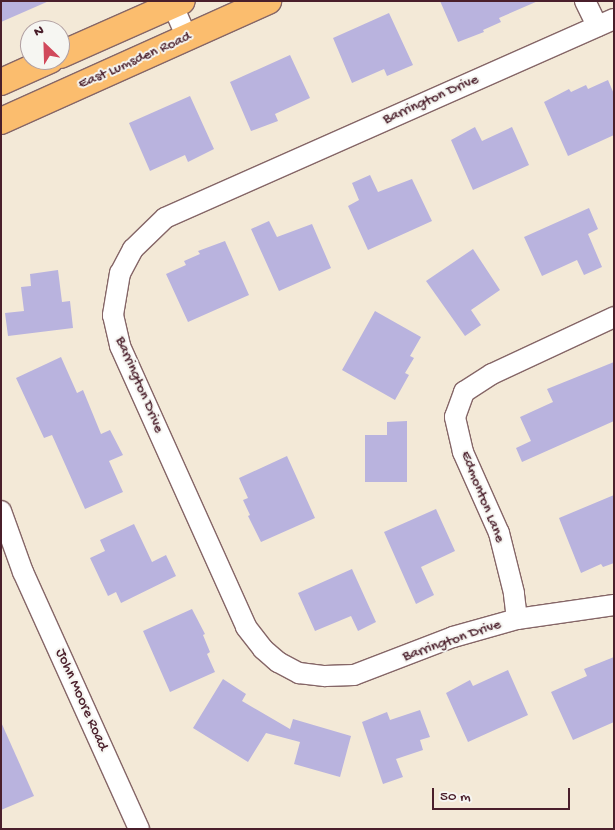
<!DOCTYPE html>
<html>
<head>
<meta charset="utf-8">
<style>
	body { margin:0 }
	#map { position:relative; width:615px; height:830px; overflow:hidden; background:#f3e9d7; font-family:"Gochi Hand",sans-serif }
	div>[style] { position:absolute }
	.building>* { inset:0; background:#b9b3de }
	.roads { filter:drop-shadow(1px 0 #856667) drop-shadow(-1px 0 #856667) drop-shadow(0 1px #856667) drop-shadow(0 -1px #856667) }
	.minor>* { height:20px; margin:-10px; padding:0 10px; transform-origin:10px; border-radius:10px; background:#fff }
	.major>* { height:26px; margin:-13px; padding:0 13px; transform-origin:13px; border-radius:13px; background:#fbbd6e }
	span { translate:-50% -50%; white-space:nowrap; text-align:center; line-height:1.15; -webkit-text-stroke:4px #f6f6f2; paint-order:stroke }
	.street-label { font-size:15px; color:#4a1f2b }
	.frame { position:absolute; inset:0; border:2px solid #4a1f2b; pointer-events:none }
	.north { position:absolute; left:20px; top:20px; width:50px; height:50px; box-sizing:border-box; background:#f6f6f2; border:1px solid #b1a0a2; border-radius:50%; rotate:336deg; font-size:14px; font-weight:700; line-height:20px; text-align:center; color:#4a1f2b }
	.north::after { content:''; display:block; margin:auto; width:18px; height:22px; background:#d1495b; clip-path:polygon(50% 0,100% 100%,50% 72%,0 100%) }
	.scale { position:absolute; left:432px; top:788px; width:138px; height:22px; box-sizing:border-box; border:2px solid #4a1f2b; border-top:0; padding-left:6px; font-size:15px; line-height:18px; white-space:nowrap; color:#4a1f2b; -webkit-text-stroke:4px #f6f6f2; paint-order:stroke }
</style>
</head>
<body>
<div id="map">
	<div class="building">
		<div style="clip-path:polygon(1px 1px,49px 1px,1px 22px)"></div>
		<div style="clip-path:polygon(440px 1px,538px 1px,499px 18px,501px 22px,483px 30px,484px 32px,458px 42px)"></div>
		<div style="clip-path:polygon(389px 13px,413px 65px,387px 76px,384px 69px,352px 83px,333px 38px)"></div>
		<div style="clip-path:polygon(290px 55px,310px 98px,275px 114px,278px 121px,251px 131px,230px 82px)"></div>
		<div style="clip-path:polygon(608px 80px,614px 94px,614px 135px,568px 156px,544px 102px,569px 89px,571px 92px,586px 85px,588px 89px)"></div>
		<div style="clip-path:polygon(190px 96px,214px 149px,188px 162px,185px 155px,150px 171px,129px 123px)"></div>
		<div style="clip-path:polygon(475px 127px,482px 141px,512px 127px,529px 165px,473px 190px,451px 140px)"></div>
		<div style="clip-path:polygon(370px 175px,378px 192px,412px 179px,432px 221px,368px 250px,348px 206px,359px 200px,352px 183px)"></div>
		<div style="clip-path:polygon(589px 208px,598px 229px,588px 234px,602px 267px,584px 275px,577px 260px,542px 276px,524px 237px)"></div>
		<div style="clip-path:polygon(269px 221px,277px 237px,312px 224px,331px 268px,279px 291px,251px 229px)"></div>
		<div style="clip-path:polygon(225px 241px,249px 295px,188px 322px,166px 274px,186px 265px,184px 261px,200px 254px,198px 251px)"></div>
		<div style="clip-path:polygon(473px 249px,500px 290px,471px 310px,481px 325px,465px 336px,426px 281px)"></div>
		<div style="clip-path:polygon(58px 270px,62px 302px,70px 301px,73px 328px,8px 336px,5px 313px,24px 311px,21px 287px,31px 286px,30px 274px)"></div>
		<div style="clip-path:polygon(375px 311px,421px 337px,410px 356px,414px 358px,405px 373px,409px 375px,395px 400px,342px 370px)"></div>
		<div style="clip-path:polygon(61px 357px,77px 393px,83px 390px,101px 434px,110px 430px,123px 455px,109px 461px,123px 492px,85px 509px,52px 435px,44px 438px,16px 378px)"></div>
		<div style="clip-path:polygon(614px 362px,614px 421px,522px 462px,516px 448px,531px 441px,520px 417px,553px 402px,547px 389px)"></div>
		<div style="clip-path:polygon(407px 421px,407px 482px,365px 482px,365px 435px,387px 435px,387px 422px)"></div>
		<div style="clip-path:polygon(287px 456px,315px 518px,261px 542px,248px 516px,250px 515px,243px 500px,248px 498px,239px 478px)"></div>
		<div style="clip-path:polygon(614px 495px,614px 563px,603px 567px,601px 564px,581px 573px,559px 518px)"></div>
		<div style="clip-path:polygon(436px 509px,455px 551px,421px 567px,434px 595px,416px 604px,384px 532px)"></div>
		<div style="clip-path:polygon(134px 524px,152px 562px,166px 555px,176px 576px,121px 603px,116px 592px,108px 596px,90px 558px,105px 551px,100px 540px)"></div>
		<div style="clip-path:polygon(352px 569px,376px 622px,358px 631px,351px 616px,315px 631px,298px 593px)"></div>
		<div style="clip-path:polygon(192px 609px,205px 634px,203px 635px,210px 652px,207px 654px,215px 672px,170px 692px,143px 631px)"></div>
		<div style="clip-path:polygon(614px 657px,614px 722px,573px 740px,551px 692px,587px 676px,584px 669px)"></div>
		<div style="clip-path:polygon(508px 670px,528px 715px,468px 742px,446px 693px,470px 680px,473px 686px)"></div>
		<div style="clip-path:polygon(223px 679px,246px 694px,242px 701px,290px 729px,293px 719px,351px 736px,340px 777px,294px 764px,300px 742px,266px 733px,248px 762px,193px 728px)"></div>
		<div style="clip-path:polygon(420px 710px,430px 737px,420px 740px,423px 750px,396px 759px,403px 777px,383px 784px,362px 722px,387px 712px,390px 720px)"></div>
		<div style="clip-path:polygon(1px 722px,34px 796px,1px 810px)"></div>
	</div>
	<div class="roads">
		<div class="minor">
			<div style="left:171px;top:1px;width:40px;rotate:66.6deg"></div>
			<div style="left:585px;top:1px;width:28px;rotate:64deg"></div>
			<div style="left:614px;top:19px;width:491px;rotate:156.1deg"></div>
			<div style="left:165px;top:218px;width:45px;rotate:135.9deg"></div>
			<div style="left:133px;top:249px;width:27px;rotate:118deg"></div>
			<div style="left:120px;top:273px;width:43px;rotate:99.5deg"></div>
			<div style="left:113px;top:315px;width:32px;rotate:77deg"></div>
			<div style="left:120px;top:346px;width:308px;rotate:65.8deg"></div>
			<div style="left:246px;top:627px;width:28px;rotate:52deg"></div>
			<div style="left:263px;top:649px;width:20px;rotate:41deg"></div>
			<div style="left:278px;top:662px;width:24px;rotate:28deg"></div>
			<div style="left:299px;top:673px;width:26px;rotate:7deg"></div>
			<div style="left:325px;top:676px;width:29px;rotate:-2deg"></div>
			<div style="left:354px;top:675px;width:106px;rotate:-21deg"></div>
			<div style="left:453px;top:637px;width:66px;rotate:-15.7deg"></div>
			<div style="left:517px;top:619px;width:98px;rotate:-8.2deg"></div>
			<div style="left:1px;top:511px;width:65px;rotate:70.2deg"></div>
			<div style="left:23px;top:572px;width:282px;rotate:65.7deg"></div>
			<div style="left:517px;top:619px;width:26px;rotate:-97deg"></div>
			<div style="left:514px;top:593px;width:62px;rotate:-104deg"></div>
			<div style="left:499px;top:533px;width:89px;rotate:-114deg"></div>
			<div style="left:463px;top:452px;width:36px;rotate:-103deg"></div>
			<div style="left:455px;top:417px;width:27px;rotate:-70deg"></div>
			<div style="left:464px;top:392px;width:33px;rotate:-33deg"></div>
			<div style="left:492px;top:374px;width:135px;rotate:-25deg"></div>
		</div>
		<div class="major">
			<div style="left:60px;top:55px;width:133px;rotate:-23.9deg"></div>
			<div style="left:1px;top:82px;width:54px;rotate:-24.2deg"></div>
			<div style="left:1px;top:121px;width:293px;rotate:-24.2deg"></div>
		</div>
	</div>
	<div class="street-label">
		<span style="left:135px;top:61px;rotate:-24deg">East Lumsden Road</span>
		<span style="left:431px;top:100px;rotate:-24deg">Barrington Drive</span>
		<span style="left:139px;top:385px;rotate:67deg">Barrington Drive</span>
		<span style="left:482px;top:497px;rotate:68deg">Edmonton Lane</span>
		<span style="left:452px;top:641px;rotate:-19deg">Barrington Drive</span>
		<span style="left:81px;top:700px;rotate:66deg">John Moore Road</span>
	</div>
	<div class="frame"></div>
	<div class="north">N</div>
	<div class="scale">50 m</div>
</div>
</body>
</html>
